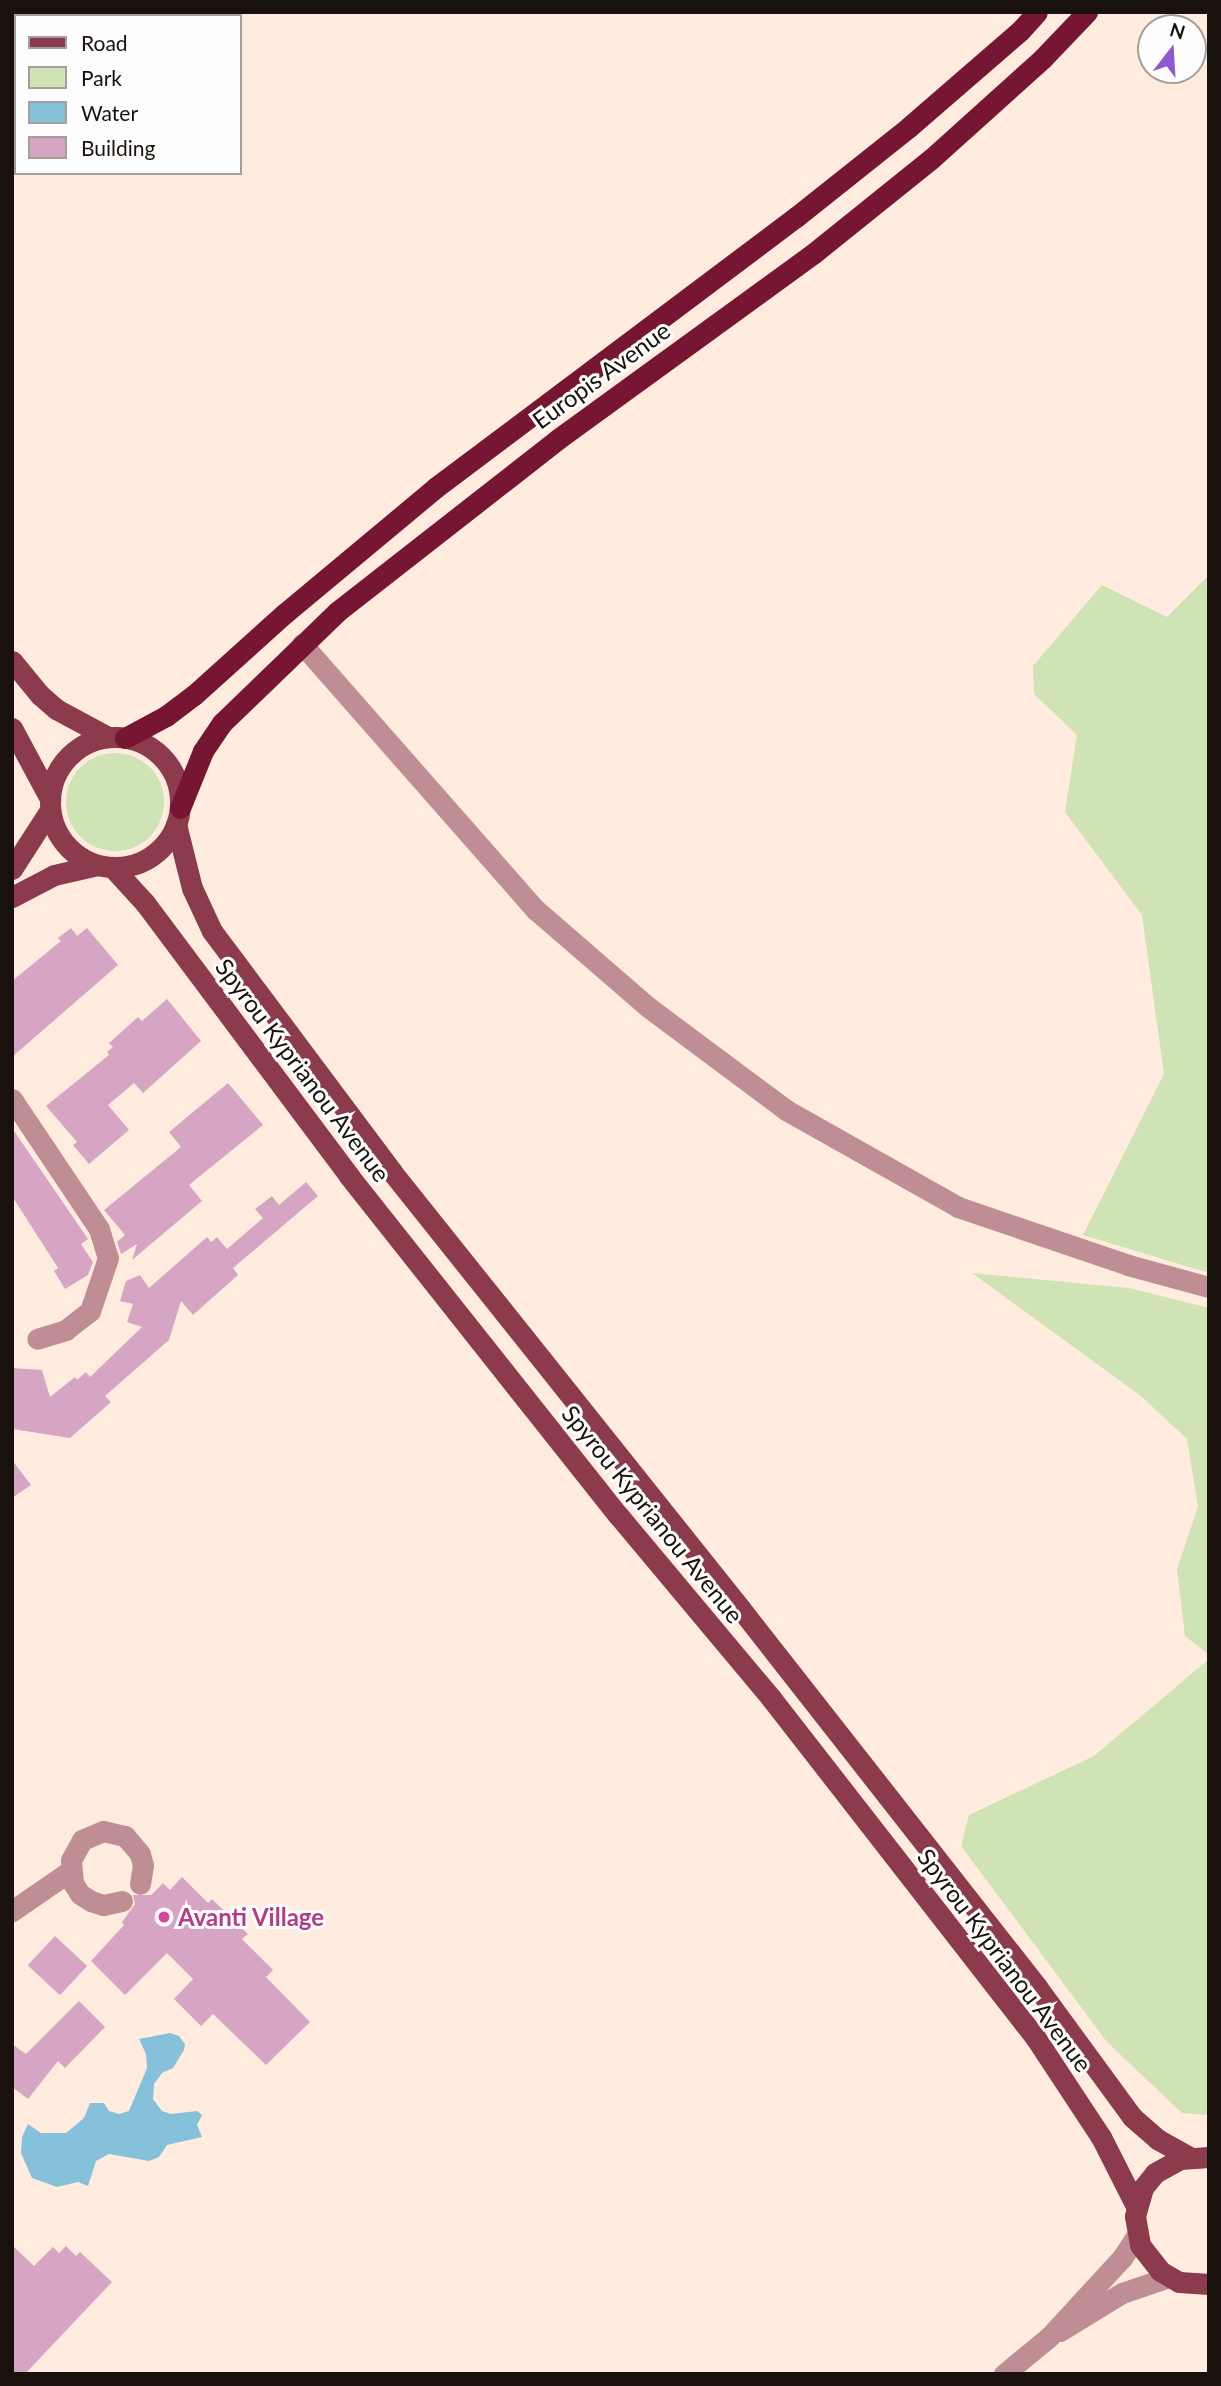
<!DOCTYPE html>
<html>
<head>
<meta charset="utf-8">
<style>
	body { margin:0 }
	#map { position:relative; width:1221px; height:2386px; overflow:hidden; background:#ffecde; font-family:Lato,sans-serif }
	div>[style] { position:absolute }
	.green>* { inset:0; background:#cfe3b4 }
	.round { border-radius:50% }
	.water>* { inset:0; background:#85c1da }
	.building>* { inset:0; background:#d7a5c4; transform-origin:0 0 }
	.minor>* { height:21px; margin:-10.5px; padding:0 10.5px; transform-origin:10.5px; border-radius:10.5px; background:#bf8e95 }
	.major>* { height:21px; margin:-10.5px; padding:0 10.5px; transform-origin:10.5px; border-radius:10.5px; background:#8c3b4c }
	.major>.ring { margin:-10.5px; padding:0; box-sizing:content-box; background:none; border:21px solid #8c3b4c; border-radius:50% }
	.highway>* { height:21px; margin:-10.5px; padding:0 10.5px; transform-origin:10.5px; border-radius:10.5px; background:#771632 }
	.dots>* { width:19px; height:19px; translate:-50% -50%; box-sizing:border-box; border:4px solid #fdfdfd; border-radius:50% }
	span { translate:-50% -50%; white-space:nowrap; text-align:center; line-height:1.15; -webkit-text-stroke:6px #fdfdfd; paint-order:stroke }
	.street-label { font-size:24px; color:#19110b }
	.hotel-label { font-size:24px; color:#b23c85; font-weight:700 }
	.left { translate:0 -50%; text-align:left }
	.frame { position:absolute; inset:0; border:14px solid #19110b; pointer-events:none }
	.legend { position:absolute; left:14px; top:14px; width:228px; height:161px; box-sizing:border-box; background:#fdfdfd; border:2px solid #a29f9c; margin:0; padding:9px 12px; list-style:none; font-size:21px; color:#19110b }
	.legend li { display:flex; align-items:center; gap:14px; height:35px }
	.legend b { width:35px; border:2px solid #a29f9c }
	.north { position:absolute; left:1137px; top:14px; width:70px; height:70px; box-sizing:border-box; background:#fdfdfd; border:2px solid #a29f9c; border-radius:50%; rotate:17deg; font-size:19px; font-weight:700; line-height:28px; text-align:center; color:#19110b }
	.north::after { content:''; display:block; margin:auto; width:24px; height:32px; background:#8e58d0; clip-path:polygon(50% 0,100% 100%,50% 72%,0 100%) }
</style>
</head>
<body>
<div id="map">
	<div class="green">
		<div style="clip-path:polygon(1209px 575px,1209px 1273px,1083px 1235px,1164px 1074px,1142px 915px,1065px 812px,1077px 735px,1034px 694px,1033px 666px,1102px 585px,1167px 617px)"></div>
		<div class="round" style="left:66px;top:753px;width:98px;height:98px"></div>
		<div style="clip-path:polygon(972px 1273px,1129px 1288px,1209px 1308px,1209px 1655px,1185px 1636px,1177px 1569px,1198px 1507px,1187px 1439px,1141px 1396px)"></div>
		<div style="clip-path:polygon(1209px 1659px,1209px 2112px,1205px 2115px,1182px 2113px,1107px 2042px,961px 1846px,969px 1815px,1094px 1756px)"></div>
	</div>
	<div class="water">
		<div style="clip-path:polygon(170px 2033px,179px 2036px,185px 2044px,184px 2050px,173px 2068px,162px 2073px,154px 2084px,153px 2099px,162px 2111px,171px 2114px,197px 2111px,202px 2115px,197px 2125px,202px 2137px,167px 2145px,159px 2157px,149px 2161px,109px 2154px,96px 2161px,88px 2186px,78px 2182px,57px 2187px,32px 2178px,21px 2153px,22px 2137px,28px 2124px,41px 2133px,66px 2133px,84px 2118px,90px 2103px,104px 2103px,109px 2111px,119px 2114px,129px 2111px,147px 2068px,146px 2054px,139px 2039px)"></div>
	</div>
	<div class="building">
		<div style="clip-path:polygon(71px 928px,77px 936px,87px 928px,118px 965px,12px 1057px,12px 981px,61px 941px,58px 938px)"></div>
		<div style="clip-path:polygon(167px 999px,201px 1041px,143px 1093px,134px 1083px,108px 1105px,129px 1130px,89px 1164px,73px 1145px,77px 1142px,46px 1106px,109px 1055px,107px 1052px,113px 1047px,109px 1043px,138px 1017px,142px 1021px)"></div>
		<div style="clip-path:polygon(228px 1083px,263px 1125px,189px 1185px,202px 1201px,132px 1260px,137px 1244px,121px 1254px,117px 1242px,125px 1235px,104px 1210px,181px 1147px,169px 1132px)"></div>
		<div style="clip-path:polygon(12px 1128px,88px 1239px,81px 1244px,93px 1262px,88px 1275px,65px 1289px,54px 1271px,58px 1268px,12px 1196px)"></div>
		<div style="clip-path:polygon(306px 1182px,318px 1196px,233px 1268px,238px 1275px,193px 1315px,181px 1301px,169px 1340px,105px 1396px,111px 1402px,70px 1438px,12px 1429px,12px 1368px,42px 1370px,50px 1397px,75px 1377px,77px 1380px,86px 1372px,90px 1377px,142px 1327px,127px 1322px,133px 1304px,120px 1301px,126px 1281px,140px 1275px,149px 1288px,207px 1237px,211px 1242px,217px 1237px,227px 1249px,263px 1218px,255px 1209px,272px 1196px,279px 1205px)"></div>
		<div style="clip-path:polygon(12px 1460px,31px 1485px,12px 1498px)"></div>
		<div style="clip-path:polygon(182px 1877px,208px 1903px,212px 1899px,248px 1934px,242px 1939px,273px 1970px,266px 1977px,310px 2022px,266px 2065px,213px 2014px,201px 2026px,174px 1999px,193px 1979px,167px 1953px,125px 1995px,91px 1961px,124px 1925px,122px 1922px,135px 1904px,133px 1895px,151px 1895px,163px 1883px,170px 1890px)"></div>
		<div style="left:55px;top:1936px;width:44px;height:40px;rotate:43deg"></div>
		<div style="clip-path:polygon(79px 2001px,105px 2027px,65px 2068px,58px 2061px,28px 2099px,12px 2087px,12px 2044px,26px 2054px)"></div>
		<div style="clip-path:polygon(12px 2245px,34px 2266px,53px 2247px,59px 2253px,66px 2246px,76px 2256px,80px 2252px,112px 2282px,25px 2374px,12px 2374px)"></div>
	</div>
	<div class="minor">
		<div style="left:302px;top:644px;width:354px;rotate:48.7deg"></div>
		<div style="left:536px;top:910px;width:148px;rotate:40.9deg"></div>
		<div style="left:648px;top:1007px;width:172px;rotate:36.7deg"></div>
		<div style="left:786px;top:1110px;width:197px;rotate:29.4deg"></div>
		<div style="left:958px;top:1207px;width:180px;rotate:18.8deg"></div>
		<div style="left:1128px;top:1265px;width:84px;rotate:15.2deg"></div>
		<div style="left:12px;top:1099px;width:156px;rotate:56.2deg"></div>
		<div style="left:99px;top:1229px;width:30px;rotate:73deg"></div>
		<div style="left:108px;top:1258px;width:56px;rotate:108.8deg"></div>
		<div style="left:90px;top:1311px;width:31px;rotate:142deg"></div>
		<div style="left:66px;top:1330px;width:30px;rotate:163deg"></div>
		<div style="left:122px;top:1901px;width:19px;rotate:168deg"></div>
		<div style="left:103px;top:1905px;width:13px;rotate:-162deg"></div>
		<div style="left:91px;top:1901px;width:13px;rotate:-148deg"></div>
		<div style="left:80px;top:1894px;width:13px;rotate:-122deg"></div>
		<div style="left:73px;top:1883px;width:23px;rotate:-95deg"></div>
		<div style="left:71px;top:1860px;width:23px;rotate:-61deg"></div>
		<div style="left:82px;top:1840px;width:23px;rotate:-23deg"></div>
		<div style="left:103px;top:1831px;width:23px;rotate:13deg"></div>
		<div style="left:125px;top:1836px;width:23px;rotate:50deg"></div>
		<div style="left:140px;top:1854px;width:11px;rotate:75deg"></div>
		<div style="left:143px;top:1865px;width:19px;rotate:99deg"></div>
		<div style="left:12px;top:1911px;width:70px;rotate:-34.6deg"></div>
		<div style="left:1060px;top:2331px;width:73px;rotate:-31.5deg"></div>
		<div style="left:1122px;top:2293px;width:50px;rotate:-18.8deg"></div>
		<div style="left:1004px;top:2374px;width:58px;rotate:-39.4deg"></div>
		<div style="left:1049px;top:2337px;width:108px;rotate:-47.3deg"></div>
		<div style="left:1122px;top:2258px;width:27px;rotate:-57deg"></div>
	</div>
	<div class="major">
		<div style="left:12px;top:661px;width:44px;rotate:50.5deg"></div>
		<div style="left:40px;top:695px;width:21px;rotate:41deg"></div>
		<div style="left:56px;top:709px;width:59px;rotate:28.3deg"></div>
		<div style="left:12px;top:728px;width:81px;rotate:61.8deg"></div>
		<div class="ring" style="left:50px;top:737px;width:109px;height:109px"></div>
		<div style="left:176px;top:824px;width:66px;rotate:76deg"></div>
		<div style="left:192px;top:888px;width:47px;rotate:65.1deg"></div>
		<div style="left:212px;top:931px;width:301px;rotate:53.2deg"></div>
		<div style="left:392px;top:1172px;width:558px;rotate:51.4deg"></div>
		<div style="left:740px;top:1608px;width:482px;rotate:51.9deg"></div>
		<div style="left:1037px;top:1987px;width:161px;rotate:53.8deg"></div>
		<div style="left:1132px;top:2117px;width:33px;rotate:41deg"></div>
		<div style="left:1157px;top:2139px;width:37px;rotate:29deg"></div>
		<div style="left:112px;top:867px;width:49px;rotate:47.5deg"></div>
		<div style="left:145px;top:903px;width:341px;rotate:53.2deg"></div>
		<div style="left:349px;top:1176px;width:433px;rotate:51.6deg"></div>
		<div style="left:618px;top:1515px;width:239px;rotate:50.1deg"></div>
		<div style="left:771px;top:1698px;width:430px;rotate:52.1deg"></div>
		<div style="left:1035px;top:2037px;width:120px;rotate:56.6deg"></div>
		<div style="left:1101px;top:2137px;width:77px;rotate:63.1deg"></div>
		<div style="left:12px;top:869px;width:70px;rotate:-57.2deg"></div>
		<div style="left:12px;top:897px;width:47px;rotate:-27.6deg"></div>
		<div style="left:54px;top:875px;width:45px;rotate:-12.8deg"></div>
		<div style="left:1209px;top:2157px;width:29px;rotate:176deg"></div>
		<div style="left:1180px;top:2159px;width:29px;rotate:151deg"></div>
		<div style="left:1155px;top:2173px;width:19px;rotate:129deg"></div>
		<div style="left:1143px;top:2188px;width:29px;rotate:106deg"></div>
		<div style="left:1135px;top:2216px;width:29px;rotate:80deg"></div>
		<div style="left:1140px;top:2245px;width:33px;rotate:52deg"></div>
		<div style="left:1160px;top:2271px;width:22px;rotate:30deg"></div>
		<div style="left:1179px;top:2282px;width:30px;rotate:4deg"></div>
	</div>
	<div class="highway">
		<div style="left:125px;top:738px;width:47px;rotate:-28.2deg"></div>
		<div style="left:166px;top:716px;width:35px;rotate:-37deg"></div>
		<div style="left:194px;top:695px;width:121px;rotate:-42deg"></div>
		<div style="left:284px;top:614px;width:197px;rotate:-39.8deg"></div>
		<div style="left:435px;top:488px;width:451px;rotate:-36.9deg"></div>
		<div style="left:796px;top:217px;width:144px;rotate:-38.5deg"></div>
		<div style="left:909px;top:127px;width:147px;rotate:-40.9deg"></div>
		<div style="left:1020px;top:31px;width:25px;rotate:-48deg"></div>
		<div style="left:180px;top:808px;width:61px;rotate:-68deg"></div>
		<div style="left:203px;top:751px;width:34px;rotate:-56deg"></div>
		<div style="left:222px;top:723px;width:161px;rotate:-44deg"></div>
		<div style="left:338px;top:611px;width:279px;rotate:-38deg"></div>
		<div style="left:558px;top:439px;width:316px;rotate:-36deg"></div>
		<div style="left:814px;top:253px;width:150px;rotate:-38.8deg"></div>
		<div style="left:931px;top:159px;width:151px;rotate:-42deg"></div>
		<div style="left:1043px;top:58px;width:64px;rotate:-46.3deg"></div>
	</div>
	<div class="dots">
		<div style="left:164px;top:1917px;background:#d1479c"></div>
	</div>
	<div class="street-label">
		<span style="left:601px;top:375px;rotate:-36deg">Europis Avenue</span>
		<span style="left:303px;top:1070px;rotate:53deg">Spyrou Kyprianou Avenue</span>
		<span style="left:653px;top:1514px;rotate:51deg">Spyrou Kyprianou Avenue</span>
		<span style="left:1005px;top:1960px;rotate:53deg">Spyrou Kyprianou Avenue</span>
	</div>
	<div class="hotel-label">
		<span class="left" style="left:178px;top:1917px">Avanti Village</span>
	</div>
	<div class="frame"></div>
	<ul class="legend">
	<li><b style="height:9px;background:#8c3b4c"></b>Road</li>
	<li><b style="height:19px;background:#cfe3b4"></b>Park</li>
	<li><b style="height:19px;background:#85c1da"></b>Water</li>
	<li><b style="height:19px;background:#d7a5c4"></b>Building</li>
	</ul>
	<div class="north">N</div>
</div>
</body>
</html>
